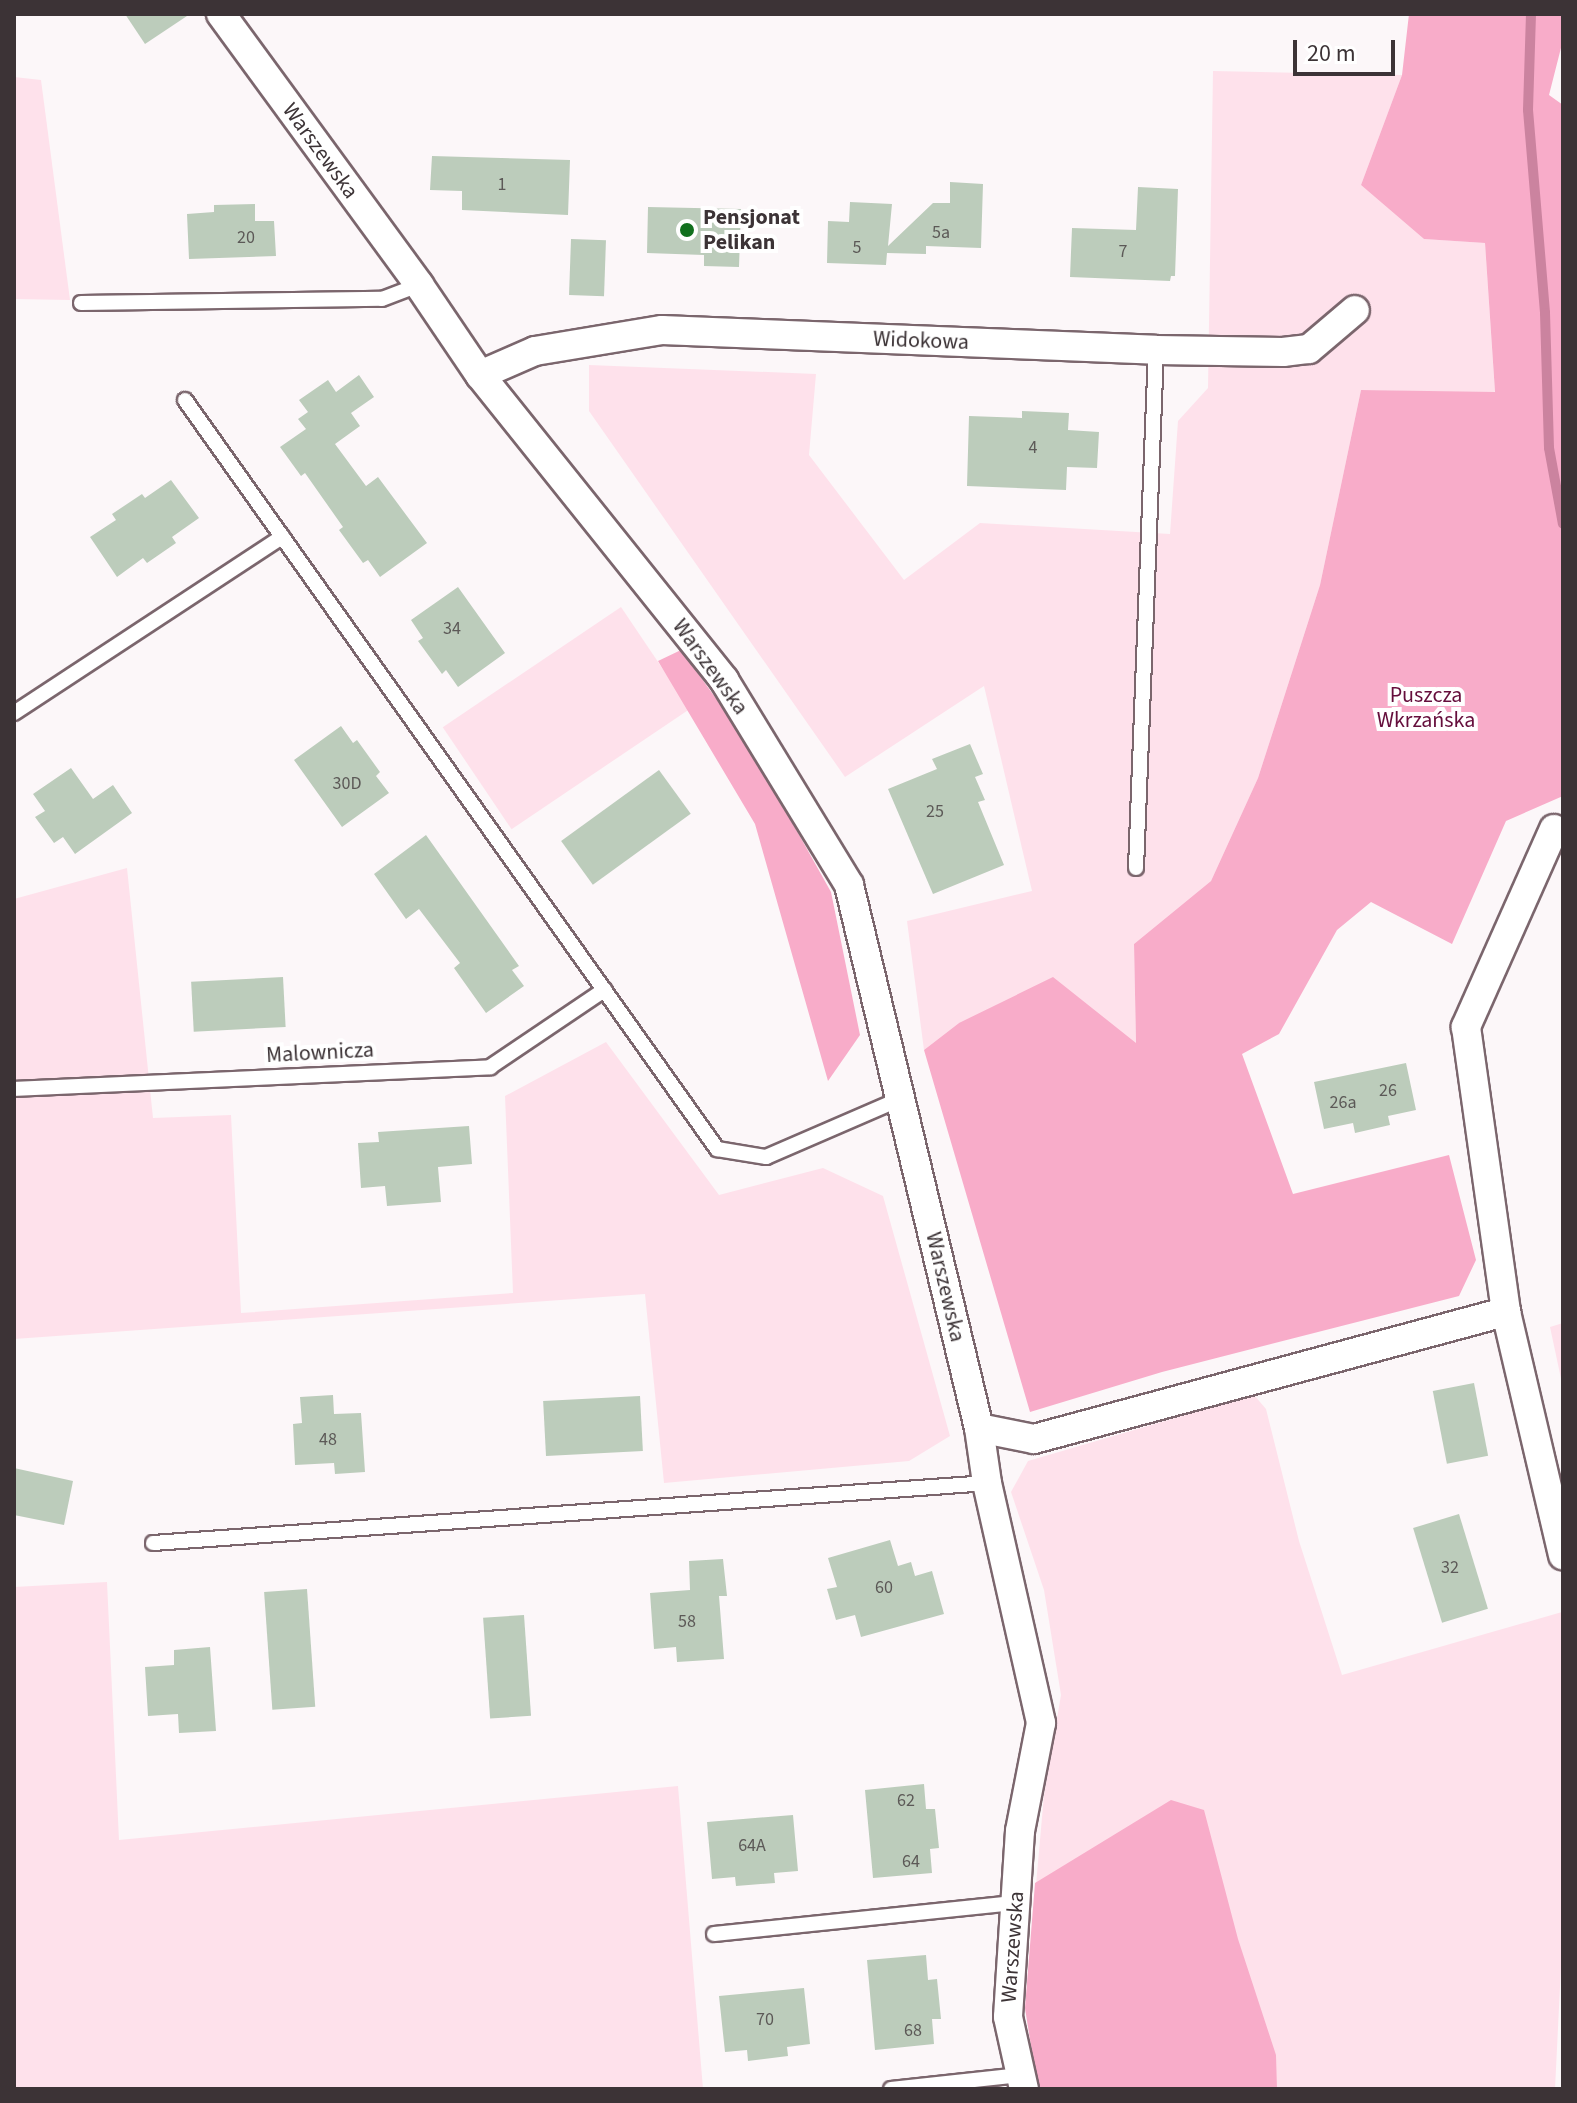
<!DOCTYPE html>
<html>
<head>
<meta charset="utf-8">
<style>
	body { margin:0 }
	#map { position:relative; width:1577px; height:2103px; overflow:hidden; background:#fcf7f9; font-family:"Source Sans 3",sans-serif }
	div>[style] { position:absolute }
	.green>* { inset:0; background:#fee1eb; transform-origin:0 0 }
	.forest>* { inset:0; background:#f8acc9 }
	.stream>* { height:10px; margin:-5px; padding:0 5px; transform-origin:5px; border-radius:5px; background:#cb839f }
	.building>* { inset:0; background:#bcccbb; transform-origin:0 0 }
	.roads { filter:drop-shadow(2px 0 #7b666d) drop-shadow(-2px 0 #7b666d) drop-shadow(0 2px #7b666d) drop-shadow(0 -2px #7b666d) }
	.lane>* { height:14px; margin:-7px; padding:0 7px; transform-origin:7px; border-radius:7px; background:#fff }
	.street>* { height:28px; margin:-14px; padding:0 14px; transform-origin:14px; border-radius:14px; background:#fff }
	.dots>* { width:22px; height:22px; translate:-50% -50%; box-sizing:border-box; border:4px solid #fff; border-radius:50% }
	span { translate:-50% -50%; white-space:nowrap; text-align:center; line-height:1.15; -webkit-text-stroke:8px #fff; paint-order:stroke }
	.number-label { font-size:18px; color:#5c5957 }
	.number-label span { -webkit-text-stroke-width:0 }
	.street-label { font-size:22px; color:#3c3336 }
	.poi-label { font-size:22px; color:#3c3336; font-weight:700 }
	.left { translate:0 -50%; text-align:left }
	.park-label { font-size:22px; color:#650e3c }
	.frame { position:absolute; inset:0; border:16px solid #3c3336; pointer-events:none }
	.scale { position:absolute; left:1293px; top:40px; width:102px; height:36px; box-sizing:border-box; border:4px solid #3c3336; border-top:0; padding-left:10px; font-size:24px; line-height:28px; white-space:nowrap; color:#3c3336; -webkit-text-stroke:6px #fff; paint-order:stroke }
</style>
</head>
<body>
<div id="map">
	<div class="green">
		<div style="clip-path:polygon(1213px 71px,1402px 75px,1361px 185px,1424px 239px,1485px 243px,1495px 393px,1361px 390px,1320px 585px,1258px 778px,1211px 881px,1134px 944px,1136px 1044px,959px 1023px,924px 1050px,907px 921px,1032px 891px,984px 686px,845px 777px,589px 411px,589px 365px,816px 374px,809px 455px,904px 580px,980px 523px,1170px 534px,1178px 421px,1208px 388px)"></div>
		<div style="clip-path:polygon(14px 77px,41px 80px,70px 300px,14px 299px)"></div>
		<div style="left:621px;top:607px;width:123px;height:215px;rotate:56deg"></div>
		<div style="clip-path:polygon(127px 868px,153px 1118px,231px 1115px,241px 1313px,513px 1293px,505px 1096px,606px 1042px,719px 1195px,823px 1168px,883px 1196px,950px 1436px,909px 1461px,664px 1483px,645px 1294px,14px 1339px,14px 899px)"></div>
		<div style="clip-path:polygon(1563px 1323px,1563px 1388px,1550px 1327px)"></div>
		<div style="clip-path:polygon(1254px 1395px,1266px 1409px,1299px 1541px,1342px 1675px,1562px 1612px,1563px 1926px,1555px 2089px,1038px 2089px,1025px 2008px,1044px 1795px,1061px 1695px,1044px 1590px,1011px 1492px,1028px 1461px)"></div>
		<div style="clip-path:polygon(107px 1582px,119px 1840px,678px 1786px,703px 2089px,14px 2089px,14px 1587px)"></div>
	</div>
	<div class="forest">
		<div style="clip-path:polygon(1409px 14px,1563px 14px,1563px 40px,1549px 95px,1563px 105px,1563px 796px,1506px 821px,1452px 944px,1371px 902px,1337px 930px,1279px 1034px,1242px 1054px,1293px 1194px,1449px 1155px,1476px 1260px,1459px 1296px,1162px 1372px,1030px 1412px,924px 1050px,959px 1023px,1053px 977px,1136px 1043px,1134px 944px,1211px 881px,1258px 778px,1320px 585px,1361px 390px,1495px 392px,1485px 243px,1424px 239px,1361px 185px,1402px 75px)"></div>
		<div style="clip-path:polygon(681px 650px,746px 740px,831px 892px,860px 1035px,828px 1081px,755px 824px,658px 661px)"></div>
		<div style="clip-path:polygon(1171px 1800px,1204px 1810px,1238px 1939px,1276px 2055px,1277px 2089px,1038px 2089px,1025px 2008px,1035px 1883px)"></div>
	</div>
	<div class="stream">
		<div style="left:1531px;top:14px;width:96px;rotate:91.8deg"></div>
		<div style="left:1528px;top:110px;width:204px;rotate:85.2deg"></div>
		<div style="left:1545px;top:313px;width:135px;rotate:88.3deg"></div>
		<div style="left:1549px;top:448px;width:77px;rotate:79.6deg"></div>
	</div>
	<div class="building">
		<div style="clip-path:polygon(125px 14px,190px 14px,145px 44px)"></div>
		<div style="clip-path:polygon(432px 156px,570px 160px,568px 215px,462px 210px,462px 191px,430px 190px)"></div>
		<div style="clip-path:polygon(950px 182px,983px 184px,981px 248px,926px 246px,926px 254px,887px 253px,886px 265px,827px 263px,828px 221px,849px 222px,850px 202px,892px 204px,888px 246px,933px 203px,950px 203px)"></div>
		<div style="clip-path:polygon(1138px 187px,1178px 189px,1175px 276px,1171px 276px,1170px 281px,1070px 277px,1072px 228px,1136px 230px)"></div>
		<div style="clip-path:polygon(255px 204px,255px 221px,274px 221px,276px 256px,189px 259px,187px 214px,214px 212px,214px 205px)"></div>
		<div style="clip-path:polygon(648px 207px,741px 209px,739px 267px,704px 266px,704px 255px,647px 253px)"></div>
		<div style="left:571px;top:239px;width:35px;height:56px;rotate:2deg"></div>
		<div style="clip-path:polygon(359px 375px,374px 397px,351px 413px,360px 426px,335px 444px,366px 486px,378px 477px,427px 543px,380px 577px,368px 560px,363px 563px,339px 530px,343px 527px,305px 473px,301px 476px,280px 447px,306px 429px,298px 419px,308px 412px,299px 400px,328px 380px,336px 392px)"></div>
		<div style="clip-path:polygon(1022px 411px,1069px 413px,1068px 430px,1099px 432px,1097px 468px,1067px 467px,1066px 490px,967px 486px,969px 416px,1022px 418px)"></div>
		<div style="clip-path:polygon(171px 480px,199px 518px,172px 537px,176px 543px,147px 563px,143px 558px,117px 577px,90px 537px,116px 520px,112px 514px,142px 494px,145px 498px)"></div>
		<div style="clip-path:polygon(458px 587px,505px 653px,458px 687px,446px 670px,442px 674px,418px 641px,423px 638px,411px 620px)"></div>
		<div style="clip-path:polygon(341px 726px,353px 743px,357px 740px,380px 772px,376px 776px,389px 793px,342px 827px,294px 760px)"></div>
		<div style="clip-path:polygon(970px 744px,983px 774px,975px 777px,985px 800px,978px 802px,1004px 865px,933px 894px,888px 789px,937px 769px,932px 759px)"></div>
		<div style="clip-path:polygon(71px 768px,93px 799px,113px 785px,132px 813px,75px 854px,63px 837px,54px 843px,35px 817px,45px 811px,33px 794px)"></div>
		<div style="left:659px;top:770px;width:54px;height:121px;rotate:54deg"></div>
		<div style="clip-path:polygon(426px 835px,519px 966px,512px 970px,524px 986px,486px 1013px,454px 968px,460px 963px,419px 909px,406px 919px,374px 874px)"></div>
		<div style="left:283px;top:977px;width:50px;height:92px;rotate:87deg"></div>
		<div style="clip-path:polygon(1406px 1063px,1416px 1110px,1388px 1116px,1390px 1125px,1355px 1133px,1353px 1123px,1324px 1129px,1314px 1082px)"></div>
		<div style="clip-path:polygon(469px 1126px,472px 1164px,438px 1167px,441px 1202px,387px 1206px,385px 1186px,361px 1188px,358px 1143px,379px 1142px,378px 1132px)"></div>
		<div style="left:1474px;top:1383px;width:74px;height:42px;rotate:79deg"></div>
		<div style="clip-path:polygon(333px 1395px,334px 1414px,361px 1413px,365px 1472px,335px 1474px,334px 1463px,295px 1465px,293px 1424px,302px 1423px,300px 1397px)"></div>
		<div style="left:640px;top:1396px;width:55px;height:97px;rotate:87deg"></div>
		<div style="clip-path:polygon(14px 1468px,73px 1481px,64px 1525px,14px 1515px)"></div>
		<div style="left:1459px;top:1514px;width:99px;height:48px;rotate:73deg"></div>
		<div style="clip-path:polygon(890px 1540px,898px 1566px,911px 1562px,915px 1576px,932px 1571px,944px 1614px,861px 1637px,855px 1615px,836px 1620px,827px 1589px,837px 1587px,828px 1558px)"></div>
		<div style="clip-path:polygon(723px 1559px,727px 1596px,719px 1596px,724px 1659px,677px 1662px,676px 1647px,654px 1649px,650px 1593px,690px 1590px,689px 1561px)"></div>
		<div style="left:307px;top:1589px;width:118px;height:43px;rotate:86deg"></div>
		<div style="left:524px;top:1615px;width:101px;height:41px;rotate:86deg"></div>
		<div style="clip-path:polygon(210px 1647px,216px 1731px,179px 1733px,178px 1714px,148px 1716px,145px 1667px,174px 1665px,174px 1650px)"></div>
		<div style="clip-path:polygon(924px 1784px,926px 1809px,935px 1809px,939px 1848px,930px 1849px,932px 1873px,873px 1878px,865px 1790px)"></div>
		<div style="clip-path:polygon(793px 1815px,798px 1871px,774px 1873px,775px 1883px,736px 1886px,735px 1877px,712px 1879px,707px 1822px)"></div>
		<div style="clip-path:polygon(926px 1955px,928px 1980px,937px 1979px,941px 2019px,932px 2019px,934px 2044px,875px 2050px,867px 1960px)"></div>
		<div style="clip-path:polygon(804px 1988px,810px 2044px,787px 2047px,788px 2056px,748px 2061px,747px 2050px,725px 2052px,719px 1996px)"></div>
	</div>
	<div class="roads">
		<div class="lane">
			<div style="left:81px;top:303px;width:301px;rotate:-0.8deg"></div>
			<div style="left:382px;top:299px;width:40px;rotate:-21deg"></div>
			<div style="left:185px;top:400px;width:919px;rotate:54.61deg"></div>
			<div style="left:717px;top:1149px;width:50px;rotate:9.3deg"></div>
			<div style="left:766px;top:1157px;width:146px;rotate:-23.4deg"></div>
			<div style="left:14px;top:713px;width:321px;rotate:-33.3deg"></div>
			<div style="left:1136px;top:868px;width:518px;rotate:-87.79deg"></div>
			<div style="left:14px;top:1089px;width:477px;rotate:-2.6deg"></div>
			<div style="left:490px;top:1067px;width:138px;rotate:-34deg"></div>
			<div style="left:153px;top:1543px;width:836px;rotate:-4.11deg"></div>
			<div style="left:714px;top:1934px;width:304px;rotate:-5.9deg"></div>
			<div style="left:891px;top:2089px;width:130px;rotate:-6.2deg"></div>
		</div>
		<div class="street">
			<div style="left:221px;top:14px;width:336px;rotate:53.8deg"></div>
			<div style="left:419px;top:285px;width:109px;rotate:55.9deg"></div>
			<div style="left:480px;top:375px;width:391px;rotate:51.3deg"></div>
			<div style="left:724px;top:680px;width:240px;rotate:58.6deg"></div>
			<div style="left:849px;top:885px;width:558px;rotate:76.54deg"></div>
			<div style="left:979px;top:1428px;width:56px;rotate:81.7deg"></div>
			<div style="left:987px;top:1483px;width:246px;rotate:77.3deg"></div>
			<div style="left:1041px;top:1723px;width:110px;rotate:101deg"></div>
			<div style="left:1020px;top:1831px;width:186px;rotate:93.7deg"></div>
			<div style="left:1008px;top:2017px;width:74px;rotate:77.5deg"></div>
			<div style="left:480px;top:375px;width:60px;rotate:-23.6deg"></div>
			<div style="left:535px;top:351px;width:129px;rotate:-9.4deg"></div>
			<div style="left:662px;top:330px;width:494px;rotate:2.3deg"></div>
			<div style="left:1156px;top:350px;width:127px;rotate:0.9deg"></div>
			<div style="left:1283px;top:352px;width:26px;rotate:-7deg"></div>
			<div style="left:1309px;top:349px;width:60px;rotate:-40.3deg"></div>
			<div style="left:1554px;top:829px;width:217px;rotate:114deg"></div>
			<div style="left:1466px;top:1027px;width:288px;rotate:82deg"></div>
			<div style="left:1506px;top:1312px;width:250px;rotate:76.8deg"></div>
			<div style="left:979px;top:1428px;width:56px;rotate:11.3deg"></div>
			<div style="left:1034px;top:1439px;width:489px;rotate:-15.1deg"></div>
		</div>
	</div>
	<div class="dots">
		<div style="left:687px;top:230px;background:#11701e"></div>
	</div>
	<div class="number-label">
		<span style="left:502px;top:185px">1</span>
		<span style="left:941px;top:233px">5a</span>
		<span style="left:246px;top:238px">20</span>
		<span style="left:857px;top:248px">5</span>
		<span style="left:1123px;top:252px">7</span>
		<span style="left:1033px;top:448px">4</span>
		<span style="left:452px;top:629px">34</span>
		<span style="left:347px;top:784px">30D</span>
		<span style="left:935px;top:812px">25</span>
		<span style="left:1388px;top:1091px">26</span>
		<span style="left:1343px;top:1103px">26a</span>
		<span style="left:328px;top:1440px">48</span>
		<span style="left:1450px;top:1568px">32</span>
		<span style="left:884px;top:1588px">60</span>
		<span style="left:687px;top:1622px">58</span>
		<span style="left:906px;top:1801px">62</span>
		<span style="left:752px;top:1846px">64A</span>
		<span style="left:911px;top:1862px">64</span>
		<span style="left:765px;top:2020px">70</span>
		<span style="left:913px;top:2031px">68</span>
	</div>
	<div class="street-label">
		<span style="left:320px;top:151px;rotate:54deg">Warszewska</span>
		<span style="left:921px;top:341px;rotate:2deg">Widokowa</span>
		<span style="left:710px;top:667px;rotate:54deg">Warszewska</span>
		<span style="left:320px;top:1053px;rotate:-3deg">Malownicza</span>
		<span style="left:945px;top:1287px;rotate:77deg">Warszewska</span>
		<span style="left:1013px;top:1947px;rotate:-86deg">Warszewska</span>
	</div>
	<div class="poi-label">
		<span class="left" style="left:703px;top:230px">Pensjonat<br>Pelikan</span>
	</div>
	<div class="park-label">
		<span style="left:1426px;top:708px">Puszcza<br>Wkrzańska</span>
	</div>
	<div class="frame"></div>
	<div class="scale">20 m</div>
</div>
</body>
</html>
